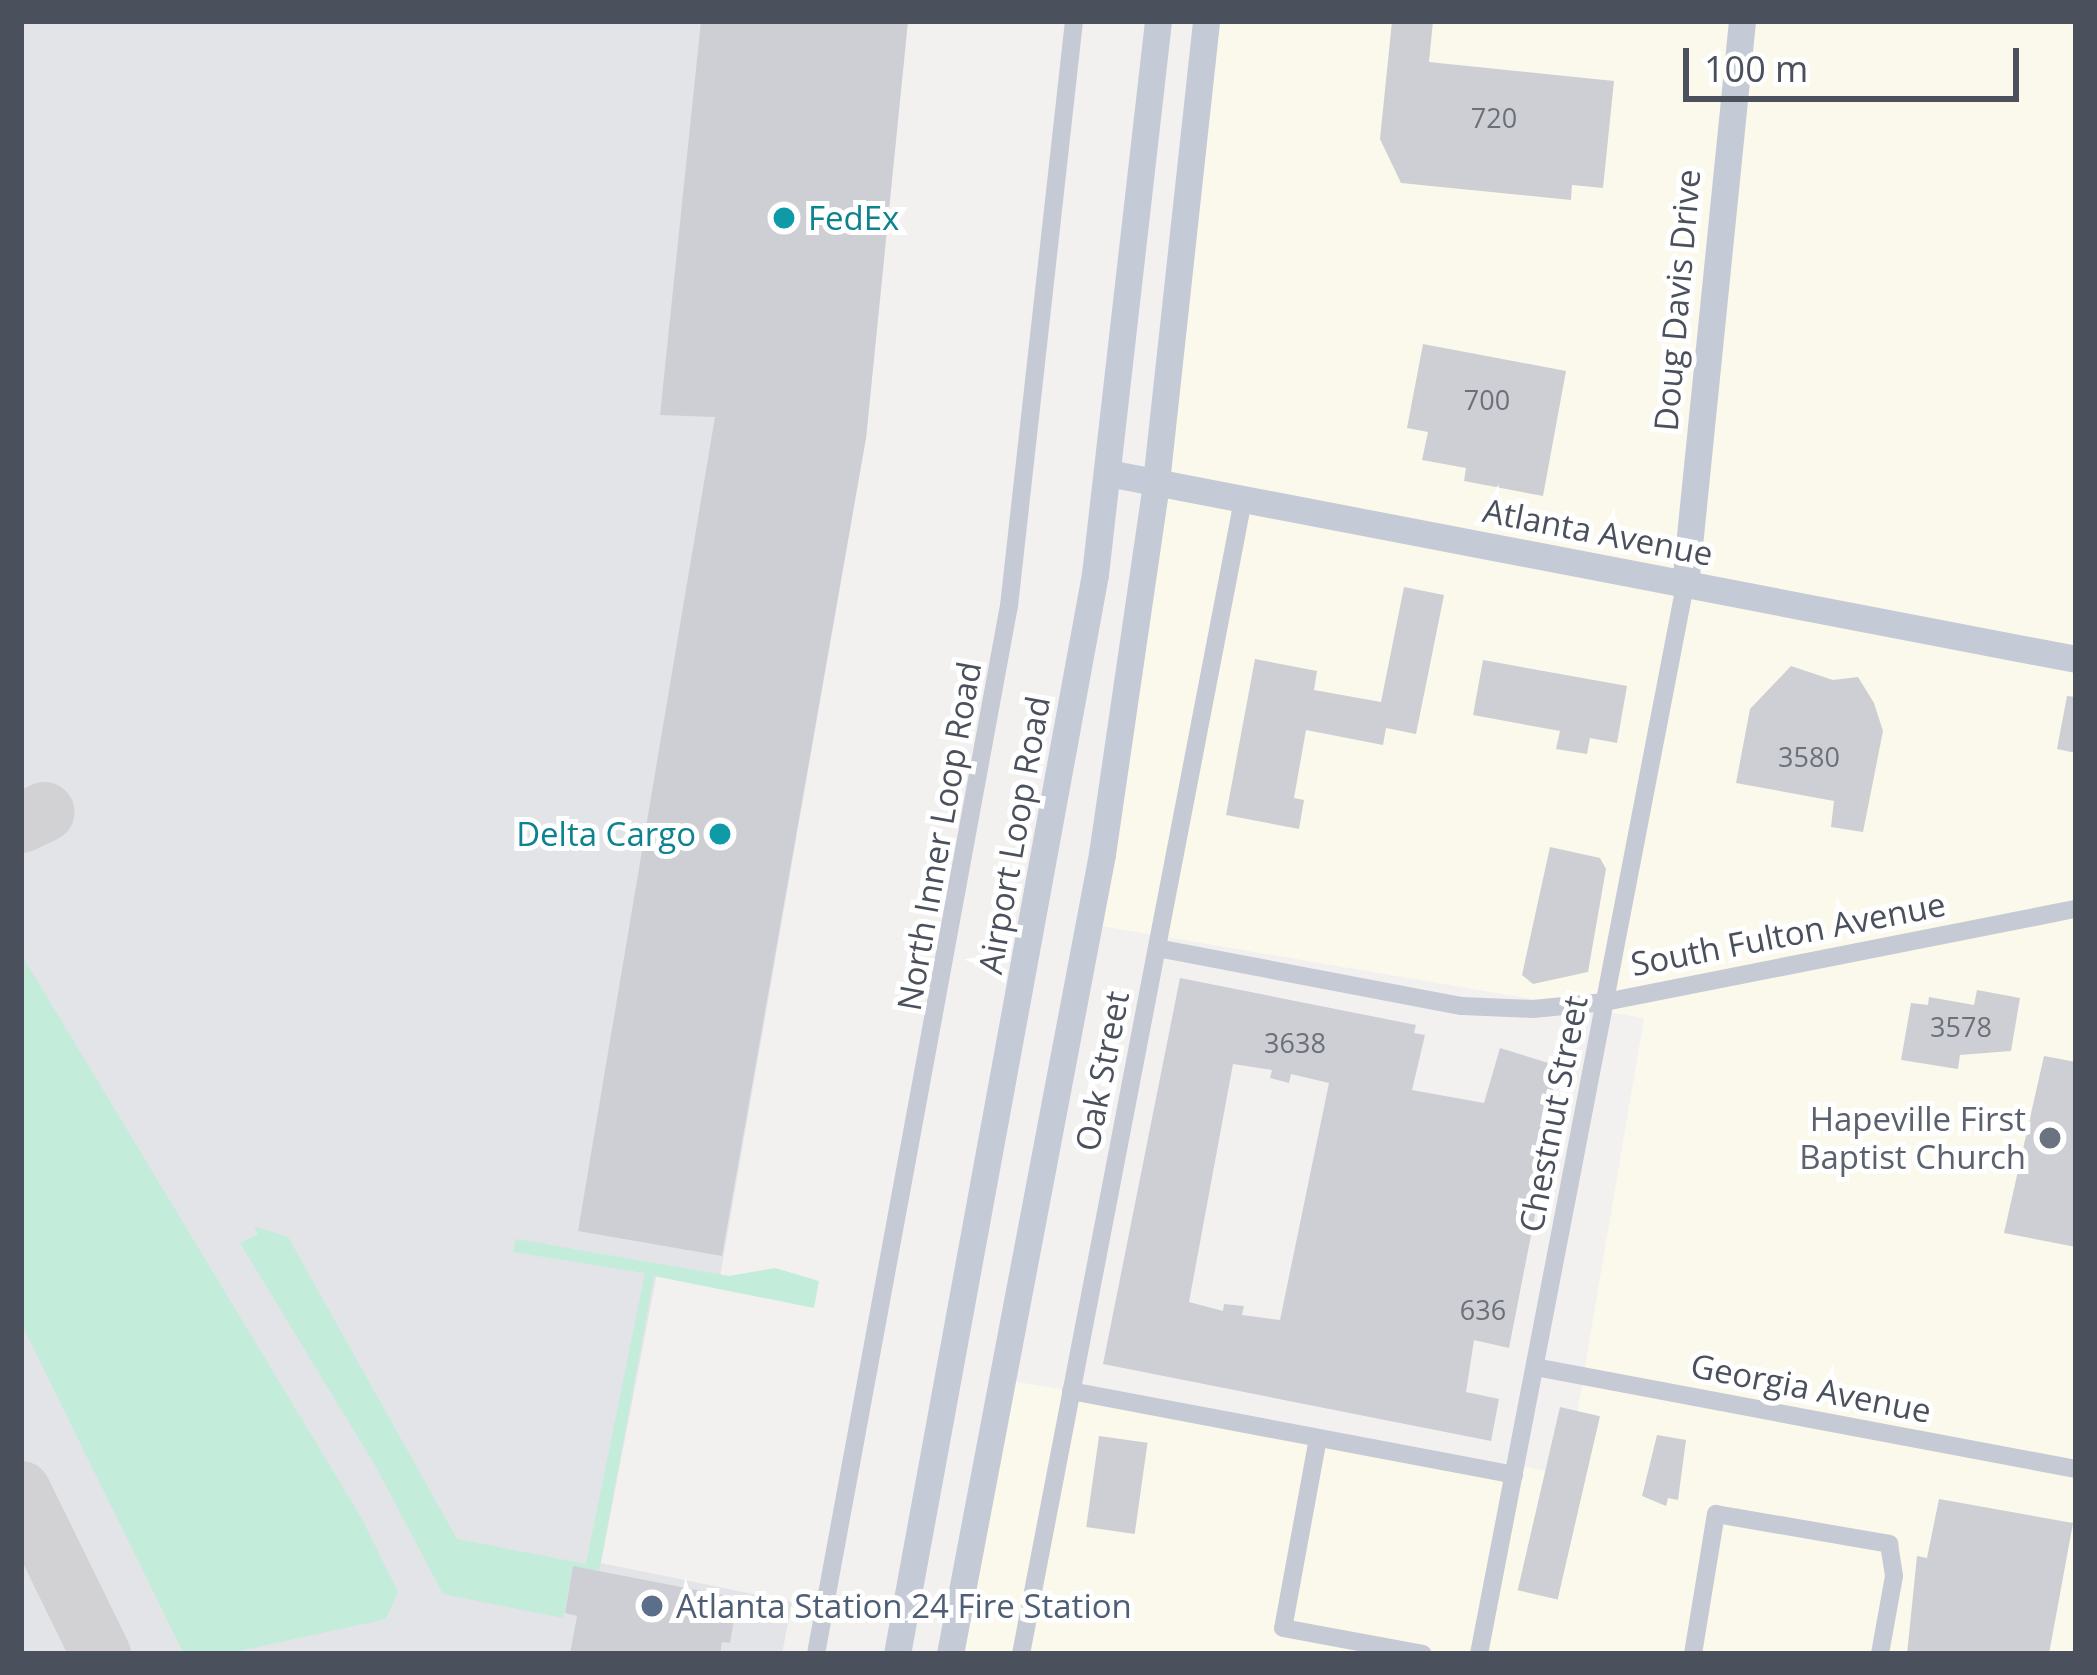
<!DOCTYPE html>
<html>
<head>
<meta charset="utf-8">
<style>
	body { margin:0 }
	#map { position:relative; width:2097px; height:1675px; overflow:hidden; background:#f2f1f0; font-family:"Open Sans",sans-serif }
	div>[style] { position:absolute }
	.commercial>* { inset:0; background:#fbf9ec }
	.airport>* { inset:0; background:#e3e4e7 }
	.green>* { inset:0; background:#c3ecda }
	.taxiway>* { height:60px; margin:-30px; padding:0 30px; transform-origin:30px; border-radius:30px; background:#d2d2d5 }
	.building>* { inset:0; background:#cecfd4; transform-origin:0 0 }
	.street>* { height:18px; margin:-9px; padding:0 9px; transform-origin:9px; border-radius:9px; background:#c5cad4 }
	.secondary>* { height:27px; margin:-13.5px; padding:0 13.5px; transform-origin:13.5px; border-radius:13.5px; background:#c5cad7 }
	.dots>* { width:33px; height:33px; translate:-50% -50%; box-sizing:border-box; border:6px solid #fff; border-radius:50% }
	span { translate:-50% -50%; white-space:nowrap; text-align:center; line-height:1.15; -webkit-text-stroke:10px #fff; paint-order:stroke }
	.number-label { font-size:27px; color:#6b707a }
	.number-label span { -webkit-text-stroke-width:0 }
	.culture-label { font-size:33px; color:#0d838f }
	.left { translate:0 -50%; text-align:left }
	.right { translate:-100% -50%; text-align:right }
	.street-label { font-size:33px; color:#4a505c }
	.worship-label { font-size:33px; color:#5b616d }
	.service-label { font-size:33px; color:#4e5e75 }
	.frame { position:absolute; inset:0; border:24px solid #4a505c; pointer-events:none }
	.scale { position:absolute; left:1683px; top:48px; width:336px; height:54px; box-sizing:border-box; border:6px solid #4a505c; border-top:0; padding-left:15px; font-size:36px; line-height:42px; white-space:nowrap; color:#4a505c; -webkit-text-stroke:9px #fff; paint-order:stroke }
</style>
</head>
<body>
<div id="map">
	<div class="commercial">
		<div style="clip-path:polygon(1207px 21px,2076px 21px,2076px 1654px,952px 1654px,1000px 1379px,1567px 1474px,1644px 1018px,1078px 922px,1141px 553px)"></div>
	</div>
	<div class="airport">
		<div style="clip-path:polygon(21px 21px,908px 21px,866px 438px,719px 1283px,657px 1273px,601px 1563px,792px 1602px,782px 1654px,21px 1654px)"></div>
	</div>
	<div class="green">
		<div style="clip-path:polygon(21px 954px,362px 1519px,398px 1592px,386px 1619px,225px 1654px,184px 1654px,21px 1323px)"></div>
		<div style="clip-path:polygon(254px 1226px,288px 1237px,457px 1539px,586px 1564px,645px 1273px,513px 1252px,516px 1239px,729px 1276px,775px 1268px,819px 1281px,814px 1308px,654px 1276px,599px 1571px,573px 1567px,563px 1618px,443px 1594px,376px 1467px,240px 1243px,258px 1234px)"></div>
	</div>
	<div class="taxiway">
		<div style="left:21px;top:823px;width:26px;rotate:-25deg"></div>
		<div style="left:21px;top:1491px;width:182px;rotate:63.9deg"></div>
	</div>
	<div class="building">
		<div style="clip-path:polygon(701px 21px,908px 21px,866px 438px,722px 1256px,578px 1231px,715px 417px,660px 415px)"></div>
		<div style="clip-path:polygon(1392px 21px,1433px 21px,1429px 62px,1614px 81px,1603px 188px,1572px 185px,1571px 200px,1401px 183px,1380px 139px)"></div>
		<div style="clip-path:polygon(1423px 344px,1566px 371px,1543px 496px,1464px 481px,1466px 468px,1422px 460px,1428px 432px,1407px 428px)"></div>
		<div style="clip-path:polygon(1404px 587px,1444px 595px,1416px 734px,1386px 728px,1383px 745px,1306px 730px,1294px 798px,1304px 800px,1299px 829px,1226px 815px,1255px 659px,1317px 671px,1314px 690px,1381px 702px)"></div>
		<div style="clip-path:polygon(1483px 660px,1627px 686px,1617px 743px,1590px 738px,1587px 754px,1556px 749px,1560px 731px,1473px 715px)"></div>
		<div style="clip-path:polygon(1791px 666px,1833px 680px,1858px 677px,1874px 703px,1883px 731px,1863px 832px,1831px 827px,1834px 801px,1736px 783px,1750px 709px)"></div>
		<div style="clip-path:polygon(2067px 696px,2076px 697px,2076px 753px,2057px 749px)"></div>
		<div style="clip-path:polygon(1550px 847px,1600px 858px,1606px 869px,1588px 972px,1533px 984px,1522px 975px)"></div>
		<div style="clip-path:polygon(evenodd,1180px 978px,1416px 1025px,1414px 1033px,1425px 1035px,1412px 1090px,1484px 1103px,1500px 1048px,1555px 1065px,1549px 1143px,1509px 1348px,1474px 1340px,1466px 1392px,1499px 1399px,1491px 1441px,1103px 1364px,1180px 978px,1233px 1064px,1272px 1070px,1270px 1078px,1289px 1083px,1291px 1074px,1329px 1083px,1280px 1320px,1242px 1315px,1244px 1306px,1224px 1304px,1223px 1311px,1189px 1302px,1233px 1064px)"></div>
		<div style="clip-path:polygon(1977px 990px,2020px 998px,2011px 1051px,1960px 1055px,1958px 1069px,1901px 1060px,1911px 1003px,1928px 1005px,1929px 997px,1974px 1005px)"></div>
		<div style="clip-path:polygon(2044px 1056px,2076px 1062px,2076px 1247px,2004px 1233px)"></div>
		<div style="left:1560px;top:1407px;width:41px;height:188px;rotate:13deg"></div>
		<div style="clip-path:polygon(1657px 1435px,1686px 1440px,1678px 1500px,1668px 1498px,1666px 1506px,1642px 1496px)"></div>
		<div style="left:1099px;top:1436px;width:49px;height:92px;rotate:8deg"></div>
		<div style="clip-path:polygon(1939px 1499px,2073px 1523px,2049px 1654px,1907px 1654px,1917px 1556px,1927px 1558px)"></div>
		<div style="clip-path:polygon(573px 1566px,738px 1598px,730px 1643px,722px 1642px,720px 1654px,570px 1654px,577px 1616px,565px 1613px)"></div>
	</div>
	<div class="street">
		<div style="left:1157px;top:948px;width:310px;rotate:10.8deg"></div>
		<div style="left:1462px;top:1006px;width:71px;rotate:2.4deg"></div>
		<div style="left:1533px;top:1009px;width:72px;rotate:-5.6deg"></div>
		<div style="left:1605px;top:1002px;width:480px;rotate:-11.2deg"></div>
		<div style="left:1535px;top:1367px;width:551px;rotate:10.68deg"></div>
		<div style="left:1071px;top:1391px;width:451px;rotate:10.7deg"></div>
		<div style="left:1318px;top:1438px;width:193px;rotate:100.4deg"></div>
		<div style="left:1283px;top:1628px;width:142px;rotate:10.5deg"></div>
		<div style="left:816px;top:1654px;width:1066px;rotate:-79.57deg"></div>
		<div style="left:1009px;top:606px;width:589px;rotate:-83.66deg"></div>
		<div style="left:1021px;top:1654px;width:1175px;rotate:-79.11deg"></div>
		<div style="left:1479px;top:1654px;width:1089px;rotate:-79.09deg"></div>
		<div style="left:1693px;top:1654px;width:142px;rotate:-80.7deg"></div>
		<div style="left:1716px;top:1514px;width:176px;rotate:9.8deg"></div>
		<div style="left:1889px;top:1544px;width:32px;rotate:81deg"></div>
		<div style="left:1894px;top:1576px;width:79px;rotate:100.2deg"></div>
	</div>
	<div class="secondary">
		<div style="left:1108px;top:473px;width:986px;rotate:10.88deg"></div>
		<div style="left:1685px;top:585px;width:567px;rotate:-84.23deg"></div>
		<div style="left:897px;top:1654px;width:1098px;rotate:-79.61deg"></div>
		<div style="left:1095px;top:574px;width:557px;rotate:-83.5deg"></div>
		<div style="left:950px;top:1654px;width:814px;rotate:-79.24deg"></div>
		<div style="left:1102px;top:854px;width:376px;rotate:-81.7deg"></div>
		<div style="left:1156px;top:482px;width:464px;rotate:-83.8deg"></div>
	</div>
	<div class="dots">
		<div style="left:784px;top:218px;background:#0f9aa8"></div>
		<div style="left:720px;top:834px;background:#0f9aa8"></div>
		<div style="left:2050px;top:1138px;background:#6b7280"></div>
		<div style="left:652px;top:1606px;background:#5c6f8a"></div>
	</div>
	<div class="number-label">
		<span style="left:1494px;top:118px">720</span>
		<span style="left:1487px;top:400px">700</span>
		<span style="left:1809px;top:757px">3580</span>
		<span style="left:1961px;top:1027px">3578</span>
		<span style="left:1295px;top:1043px">3638</span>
		<span style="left:1483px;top:1310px">636</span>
	</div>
	<div class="culture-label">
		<span class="left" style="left:808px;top:218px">FedEx</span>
		<span class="right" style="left:696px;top:834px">Delta Cargo</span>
	</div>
	<div class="street-label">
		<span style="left:1677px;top:300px;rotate:-85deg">Doug Davis Drive</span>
		<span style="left:1598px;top:532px;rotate:11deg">Atlanta Avenue</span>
		<span style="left:1014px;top:835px;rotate:-80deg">Airport Loop Road</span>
		<span style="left:939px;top:836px;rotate:-80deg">North Inner Loop Road</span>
		<span style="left:1788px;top:934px;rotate:-11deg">South Fulton Avenue</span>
		<span style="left:1102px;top:1071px;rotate:-79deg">Oak Street</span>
		<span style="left:1553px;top:1114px;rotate:-79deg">Chestnut Street</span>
		<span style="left:1811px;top:1388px;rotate:11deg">Georgia Avenue</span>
	</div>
	<div class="worship-label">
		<span class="right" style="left:2026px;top:1138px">Hapeville First<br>Baptist Church</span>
	</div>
	<div class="service-label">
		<span class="left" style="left:676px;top:1606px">Atlanta Station 24 Fire Station</span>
	</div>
	<div class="frame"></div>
	<div class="scale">100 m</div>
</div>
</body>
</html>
